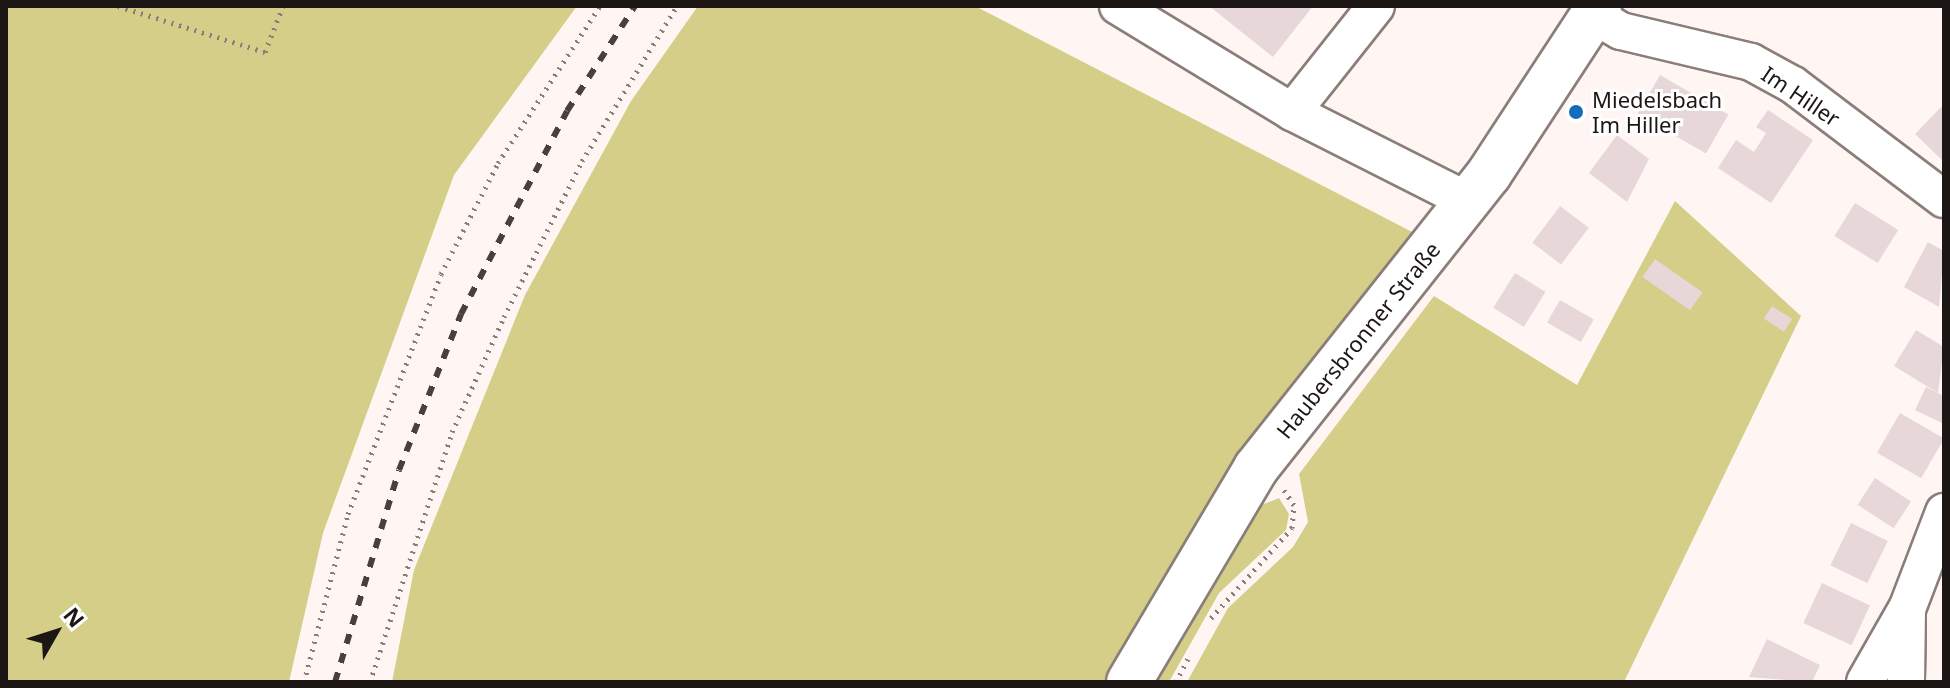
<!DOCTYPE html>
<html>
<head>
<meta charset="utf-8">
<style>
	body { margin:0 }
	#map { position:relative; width:1950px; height:688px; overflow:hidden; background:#fff6f3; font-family:"Noto Sans",sans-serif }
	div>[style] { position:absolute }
	.green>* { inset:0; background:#d4ce88 }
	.building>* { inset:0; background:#e7d7d8; transform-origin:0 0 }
	.path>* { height:5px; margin-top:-2.5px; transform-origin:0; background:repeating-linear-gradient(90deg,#857e7b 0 2px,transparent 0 8px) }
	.roads { filter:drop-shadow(2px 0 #8b7e79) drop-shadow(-2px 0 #8b7e79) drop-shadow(0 2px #8b7e79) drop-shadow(0 -2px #8b7e79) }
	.minor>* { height:36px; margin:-18px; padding:0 18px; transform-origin:18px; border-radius:18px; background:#fff }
	.major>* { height:44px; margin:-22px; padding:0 22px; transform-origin:22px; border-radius:22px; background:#fff }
	.rail>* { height:6px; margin-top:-3px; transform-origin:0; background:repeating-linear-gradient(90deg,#46413e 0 10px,transparent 0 20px) }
	.dots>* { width:22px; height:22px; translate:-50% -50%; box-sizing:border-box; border:4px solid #fff; border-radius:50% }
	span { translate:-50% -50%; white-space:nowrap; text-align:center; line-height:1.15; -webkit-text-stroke:6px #fff; paint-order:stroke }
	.street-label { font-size:22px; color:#1c1715 }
	.poi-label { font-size:22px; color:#1c1715 }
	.left { translate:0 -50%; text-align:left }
	.frame { position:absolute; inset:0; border:8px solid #1c1715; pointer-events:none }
	.north { position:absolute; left:16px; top:592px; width:80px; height:80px; -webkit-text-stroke:6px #fff; paint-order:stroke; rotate:51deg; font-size:22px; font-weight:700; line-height:32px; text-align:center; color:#1c1715 }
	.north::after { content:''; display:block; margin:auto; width:28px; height:36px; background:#1c1715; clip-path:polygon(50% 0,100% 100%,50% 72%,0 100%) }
</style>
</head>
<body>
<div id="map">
	<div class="green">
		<div style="clip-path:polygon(6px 6px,577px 6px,454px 175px,323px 533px,289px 682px,6px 682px)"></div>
		<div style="clip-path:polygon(698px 6px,975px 6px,1418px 235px,1110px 682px,392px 682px,414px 570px,525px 295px,631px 101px)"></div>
		<div style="clip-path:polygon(1675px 201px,1801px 316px,1624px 682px,1187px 682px,1228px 608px,1293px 547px,1308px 522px,1299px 474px,1434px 296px,1577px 385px)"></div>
		<div style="clip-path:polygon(1279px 498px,1289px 514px,1286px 530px,1219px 593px,1169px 682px,1147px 682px,1252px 509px)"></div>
	</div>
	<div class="building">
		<div style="clip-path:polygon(1209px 6px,1313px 6px,1273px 57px)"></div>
		<div style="left:1660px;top:75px;width:79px;height:45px;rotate:30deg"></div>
		<div style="clip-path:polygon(1944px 104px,1944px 162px,1915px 134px)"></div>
		<div style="clip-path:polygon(1768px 110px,1813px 140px,1771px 203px,1718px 168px,1736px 140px,1754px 152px,1766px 133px,1756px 127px)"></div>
		<div style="clip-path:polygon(1617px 135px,1649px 159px,1627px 202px,1589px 173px)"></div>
		<div style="left:1855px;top:203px;width:51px;height:39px;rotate:32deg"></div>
		<div style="left:1560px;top:206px;width:36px;height:46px;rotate:37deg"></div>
		<div style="clip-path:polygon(1928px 242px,1944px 251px,1939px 307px,1904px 287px)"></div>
		<div style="left:1655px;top:259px;width:58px;height:22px;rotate:35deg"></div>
		<div style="left:1515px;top:273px;width:36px;height:41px;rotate:32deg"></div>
		<div style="left:1560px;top:300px;width:39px;height:26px;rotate:30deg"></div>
		<div style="left:1772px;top:306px;width:24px;height:15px;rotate:33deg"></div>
		<div style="clip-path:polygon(1916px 330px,1944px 347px,1938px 393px,1894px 366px)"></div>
		<div style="clip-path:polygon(1926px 387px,1944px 396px,1944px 424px,1915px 410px)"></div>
		<div style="left:1900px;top:413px;width:51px;height:46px;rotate:30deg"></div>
		<div style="left:1875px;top:478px;width:43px;height:32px;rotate:33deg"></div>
		<div style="left:1851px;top:523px;width:41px;height:47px;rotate:26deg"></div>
		<div style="left:1822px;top:583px;width:53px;height:44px;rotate:25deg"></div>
		<div style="clip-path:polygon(1767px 639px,1820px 665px,1812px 682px,1749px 677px)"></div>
	</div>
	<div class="path">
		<div style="left:118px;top:6px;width:154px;rotate:17.4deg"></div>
		<div style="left:265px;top:52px;width:49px;rotate:-68.6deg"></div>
		<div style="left:1211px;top:618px;width:121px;rotate:-48deg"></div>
		<div style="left:1292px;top:528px;width:23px;rotate:-85deg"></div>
		<div style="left:1294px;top:505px;width:22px;rotate:-124deg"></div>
		<div style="left:304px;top:682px;width:174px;rotate:-75.3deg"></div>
		<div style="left:348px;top:514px;width:257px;rotate:-68.8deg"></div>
		<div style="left:441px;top:274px;width:125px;rotate:-62.8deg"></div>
		<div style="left:498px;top:163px;width:187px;rotate:-57deg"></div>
		<div style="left:370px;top:682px;width:263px;rotate:-71.8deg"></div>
		<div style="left:452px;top:432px;width:126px;rotate:-65.7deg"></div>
		<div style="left:504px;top:317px;width:174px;rotate:-63.4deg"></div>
		<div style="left:582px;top:161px;width:182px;rotate:-58.5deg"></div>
		<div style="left:1176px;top:682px;width:31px;rotate:-63deg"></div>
	</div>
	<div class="roads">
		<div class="minor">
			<div style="left:1118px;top:6px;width:204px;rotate:31.3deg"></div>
			<div style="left:1292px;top:112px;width:197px;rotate:26.8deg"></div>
			<div style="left:1594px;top:15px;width:31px;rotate:31deg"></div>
			<div style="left:1621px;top:31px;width:134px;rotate:13.4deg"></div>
			<div style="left:1751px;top:62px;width:48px;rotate:28.7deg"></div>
			<div style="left:1793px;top:85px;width:189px;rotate:37.1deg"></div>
			<div style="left:1292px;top:112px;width:135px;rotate:-51.6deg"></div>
			<div style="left:1865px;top:682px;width:83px;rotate:-60.3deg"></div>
			<div style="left:1906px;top:682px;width:73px;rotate:-89.2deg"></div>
			<div style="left:1907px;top:609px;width:104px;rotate:-69.1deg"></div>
		</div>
		<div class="major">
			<div style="left:1129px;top:682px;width:249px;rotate:-59.3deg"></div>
			<div style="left:1256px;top:468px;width:375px;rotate:-51.6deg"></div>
			<div style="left:1489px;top:174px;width:201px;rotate:-56.8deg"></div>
		</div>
	</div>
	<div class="rail">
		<div style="left:335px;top:682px;width:221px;rotate:-73.2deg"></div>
		<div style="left:399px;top:470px;width:168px;rotate:-68.3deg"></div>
		<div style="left:461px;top:314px;width:229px;rotate:-62.4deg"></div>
		<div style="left:567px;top:111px;width:125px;rotate:-57.1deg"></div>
	</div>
	<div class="dots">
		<div style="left:1576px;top:112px;background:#136dba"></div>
	</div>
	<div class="street-label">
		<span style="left:1801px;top:96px;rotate:34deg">Im Hiller</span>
		<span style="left:1358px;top:340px;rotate:-51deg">Haubersbronner Straße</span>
	</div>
	<div class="poi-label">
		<span class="left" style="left:1592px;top:112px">Miedelsbach<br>Im Hiller</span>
	</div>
	<div class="frame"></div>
	<div class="north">N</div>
</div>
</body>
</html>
